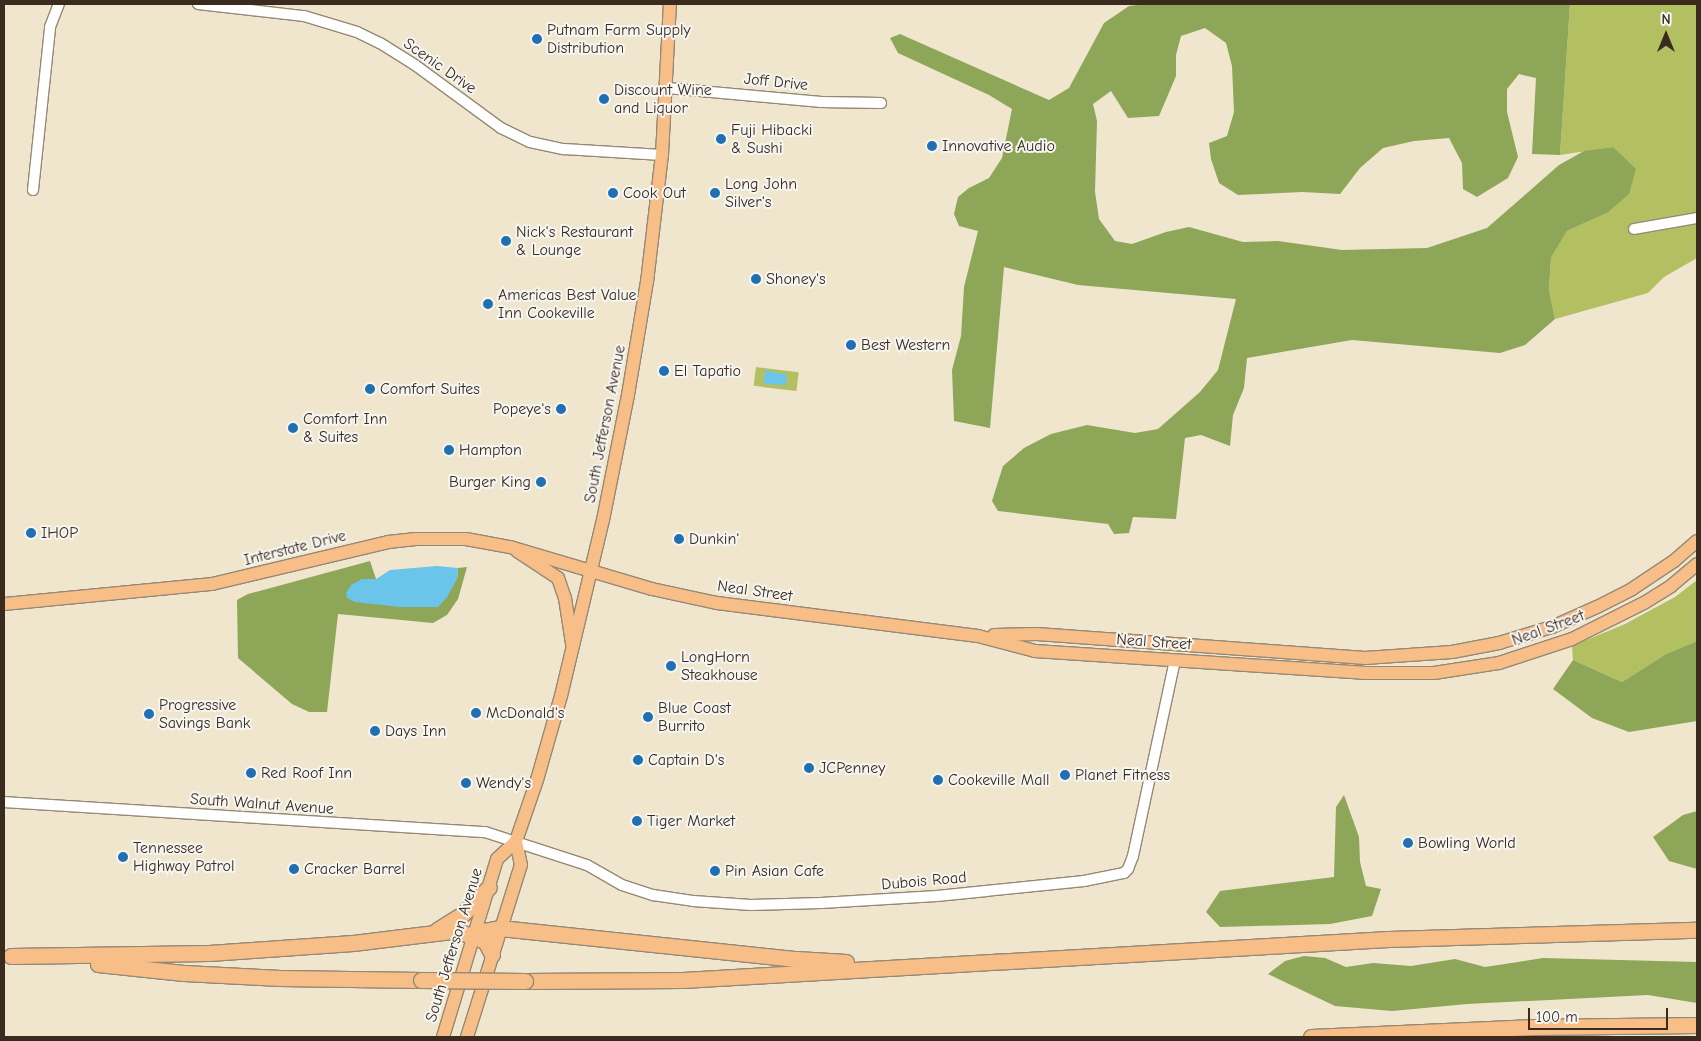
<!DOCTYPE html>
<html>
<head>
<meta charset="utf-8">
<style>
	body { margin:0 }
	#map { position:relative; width:1701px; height:1041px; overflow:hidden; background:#efe6cd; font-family:"Comic Neue",sans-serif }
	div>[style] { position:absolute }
	.green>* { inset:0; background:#b3c062; transform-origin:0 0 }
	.forest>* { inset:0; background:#8ea658 }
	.water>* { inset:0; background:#6bc4e9 }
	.roads { filter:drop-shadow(1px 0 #958876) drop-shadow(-1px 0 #958876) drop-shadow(0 1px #958876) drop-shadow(0 -1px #958876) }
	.minor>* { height:10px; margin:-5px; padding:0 5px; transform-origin:5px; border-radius:5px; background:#fff }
	.major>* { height:12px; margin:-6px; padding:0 6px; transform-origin:6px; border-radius:6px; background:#f7be88 }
	.highway>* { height:15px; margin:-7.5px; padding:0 7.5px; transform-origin:7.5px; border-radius:7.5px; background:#f7be88 }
	.bridges { filter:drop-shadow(1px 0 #958876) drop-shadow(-1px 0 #958876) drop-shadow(0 1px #958876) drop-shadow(0 -1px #958876) }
	.highway-bridge>* { height:15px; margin:-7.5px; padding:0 7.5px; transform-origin:7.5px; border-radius:7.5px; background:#f7be88 }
	.dots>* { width:14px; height:14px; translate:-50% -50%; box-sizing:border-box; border:2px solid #f6f6f2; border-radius:50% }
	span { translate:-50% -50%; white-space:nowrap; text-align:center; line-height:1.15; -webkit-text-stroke:4px #f6f6f2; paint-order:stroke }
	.poi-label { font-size:16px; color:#3b2a1e }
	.left { translate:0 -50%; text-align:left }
	.right { translate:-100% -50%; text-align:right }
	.street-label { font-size:16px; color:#3b2a1e }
	.frame { position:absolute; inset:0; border:5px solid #3b2a1e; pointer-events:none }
	.north { position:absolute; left:1641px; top:10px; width:50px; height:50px; -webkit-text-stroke:4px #f6f6f2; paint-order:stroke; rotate:0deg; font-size:14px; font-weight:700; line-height:20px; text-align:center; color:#3b2a1e }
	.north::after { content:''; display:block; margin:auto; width:18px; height:22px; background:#3b2a1e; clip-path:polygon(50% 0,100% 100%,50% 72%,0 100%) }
	.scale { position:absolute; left:1528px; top:1008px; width:140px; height:22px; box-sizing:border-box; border:2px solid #3b2a1e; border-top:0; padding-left:6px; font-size:15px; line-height:18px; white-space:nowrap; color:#3b2a1e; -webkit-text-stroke:4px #f6f6f2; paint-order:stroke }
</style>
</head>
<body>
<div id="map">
	<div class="green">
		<div style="clip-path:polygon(1570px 4px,1697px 4px,1697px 258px,1664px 277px,1648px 293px,1555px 319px,1549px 290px,1551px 258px,1567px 231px,1607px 213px,1613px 147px,1560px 155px)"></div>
		<div style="left:756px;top:367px;width:43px;height:19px;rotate:7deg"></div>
		<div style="clip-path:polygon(1697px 580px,1697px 641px,1666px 654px,1622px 682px,1573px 660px,1572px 646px,1625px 624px,1675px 597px)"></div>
	</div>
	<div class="forest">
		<div style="clip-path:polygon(1145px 4px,1570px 4px,1560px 155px,1532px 154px,1536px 78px,1519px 74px,1507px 89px,1507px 112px,1518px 157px,1508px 178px,1477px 197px,1463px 189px,1462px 163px,1449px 138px,1414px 141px,1383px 148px,1360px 168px,1340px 194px,1302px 192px,1238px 195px,1219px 183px,1211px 159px,1209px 143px,1227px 136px,1234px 112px,1232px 66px,1226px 43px,1205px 28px,1181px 36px,1176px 55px,1176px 76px,1159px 116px,1128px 118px,1111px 91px,1093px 104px,1097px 121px,1095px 192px,1099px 219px,1115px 241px,1132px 244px,1166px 232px,1189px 227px,1243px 242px,1278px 241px,1342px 250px,1427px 248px,1487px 228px,1559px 165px,1584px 151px,1613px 147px,1636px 169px,1629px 194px,1607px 213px,1567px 231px,1551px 258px,1549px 290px,1555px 319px,1525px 345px,1500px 353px,1352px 340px,1247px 358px,1244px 388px,1233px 415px,1230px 446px,1201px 435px,1185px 438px,1176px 519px,1133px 517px,1129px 533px,1114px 534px,1108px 524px,998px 511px,992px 501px,1003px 466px,1024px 448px,1051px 434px,1087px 425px,1135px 433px,1158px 429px,1200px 392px,1218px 370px,1236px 299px,1078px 285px,1004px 267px,990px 428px,954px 421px,952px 370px,961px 336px,964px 287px,978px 231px,959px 226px,954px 214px,958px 197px,969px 188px,989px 178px,1002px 158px,1012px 109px,989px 95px,898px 53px,890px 38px,900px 34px,1049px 100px,1069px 88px,1104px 23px,1129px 6px)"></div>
		<div style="clip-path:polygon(370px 561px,376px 579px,362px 579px,355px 602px,371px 602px,457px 579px,458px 568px,467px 567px,458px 599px,447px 615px,433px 623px,338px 614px,327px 712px,309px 712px,292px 704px,238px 658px,237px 600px,248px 594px)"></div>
		<div style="clip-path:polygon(1697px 641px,1697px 721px,1629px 732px,1592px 718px,1553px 689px,1573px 660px,1622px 682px,1666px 654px)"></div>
		<div style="clip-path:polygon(1344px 795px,1359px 837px,1360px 862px,1366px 886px,1381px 889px,1372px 916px,1330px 924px,1220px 927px,1206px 912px,1220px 891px,1334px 877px,1336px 807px)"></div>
		<div style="clip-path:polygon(1697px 811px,1697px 869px,1669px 861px,1653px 837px,1683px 815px)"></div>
		<div style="clip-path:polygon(1304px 956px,1325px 958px,1346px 967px,1373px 963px,1411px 966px,1455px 959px,1485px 967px,1543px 958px,1697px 962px,1697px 1003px,1648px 995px,1467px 1004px,1392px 1011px,1335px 1006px,1268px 974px,1285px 961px)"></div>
	</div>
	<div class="water">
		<div style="clip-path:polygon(765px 370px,787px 375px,786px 385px,764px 384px)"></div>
		<div style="clip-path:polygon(437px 566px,458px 568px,457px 579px,447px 597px,438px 607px,400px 607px,355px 602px,347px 598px,346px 593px,351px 585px,362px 579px,376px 579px,390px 570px)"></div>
	</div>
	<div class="roads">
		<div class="minor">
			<div style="left:198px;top:4px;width:107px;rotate:6.5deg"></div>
			<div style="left:304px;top:16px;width:55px;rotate:16.8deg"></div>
			<div style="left:357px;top:32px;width:25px;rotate:26deg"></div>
			<div style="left:380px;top:43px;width:41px;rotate:32.2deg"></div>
			<div style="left:415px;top:65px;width:107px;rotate:36.2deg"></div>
			<div style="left:501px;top:128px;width:32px;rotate:26deg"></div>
			<div style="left:530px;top:142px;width:35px;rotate:12deg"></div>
			<div style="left:564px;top:149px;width:98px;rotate:3.5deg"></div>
			<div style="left:667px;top:88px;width:155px;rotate:5.2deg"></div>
			<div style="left:821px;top:102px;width:60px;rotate:1deg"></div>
			<div style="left:33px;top:190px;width:164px;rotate:-84deg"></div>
			<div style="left:50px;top:27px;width:25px;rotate:-69deg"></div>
			<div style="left:1634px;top:229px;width:64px;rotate:-9.9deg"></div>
			<div style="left:4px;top:802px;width:482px;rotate:3.6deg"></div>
			<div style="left:485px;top:832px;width:107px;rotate:17.9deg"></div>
			<div style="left:587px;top:865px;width:40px;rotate:29.7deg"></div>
			<div style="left:622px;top:885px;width:33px;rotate:18deg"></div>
			<div style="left:653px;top:895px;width:40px;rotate:8.5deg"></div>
			<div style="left:693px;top:901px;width:58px;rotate:3.9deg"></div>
			<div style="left:751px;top:905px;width:70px;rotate:-1.6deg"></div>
			<div style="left:821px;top:903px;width:116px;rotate:-3.5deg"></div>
			<div style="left:937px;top:896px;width:148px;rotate:-5.8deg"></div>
			<div style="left:1084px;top:881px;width:41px;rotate:-11.3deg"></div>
			<div style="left:1124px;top:873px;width:6px;rotate:-45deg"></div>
			<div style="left:1128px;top:869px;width:14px;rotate:-69deg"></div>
			<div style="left:1133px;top:856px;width:200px;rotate:-77.9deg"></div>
		</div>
		<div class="major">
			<div style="left:517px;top:551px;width:49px;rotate:33.4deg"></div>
			<div style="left:558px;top:578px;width:21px;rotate:71deg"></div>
			<div style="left:565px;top:598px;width:47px;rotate:81.3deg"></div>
			<div style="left:4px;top:604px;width:209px;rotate:-5.5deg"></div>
			<div style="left:212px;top:584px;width:181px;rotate:-13.4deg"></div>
			<div style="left:388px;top:542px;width:28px;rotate:-6deg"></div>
			<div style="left:416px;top:539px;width:50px"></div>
			<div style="left:466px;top:539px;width:45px;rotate:10.3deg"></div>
			<div style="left:510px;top:547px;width:148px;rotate:16.5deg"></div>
			<div style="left:652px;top:589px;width:66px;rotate:12.2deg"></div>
			<div style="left:717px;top:603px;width:263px;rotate:7.2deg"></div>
			<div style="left:978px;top:636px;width:59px;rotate:14.7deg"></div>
			<div style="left:1035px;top:651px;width:329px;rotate:3.8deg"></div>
			<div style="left:1363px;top:673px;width:71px"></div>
			<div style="left:1434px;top:673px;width:66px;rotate:-8.7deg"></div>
			<div style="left:1499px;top:663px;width:77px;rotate:-18.2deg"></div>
			<div style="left:1572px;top:639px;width:80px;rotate:-26.6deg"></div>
			<div style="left:1644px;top:603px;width:32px;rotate:-32deg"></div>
			<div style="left:1671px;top:586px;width:34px;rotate:-40deg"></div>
			<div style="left:994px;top:635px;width:43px;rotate:-1.3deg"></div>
			<div style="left:1037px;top:634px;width:329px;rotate:4.2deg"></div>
			<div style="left:1365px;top:658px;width:87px;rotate:-3.9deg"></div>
			<div style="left:1452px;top:652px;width:48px;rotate:-10.8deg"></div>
			<div style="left:1499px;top:643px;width:55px;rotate:-16.8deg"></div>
			<div style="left:1552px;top:627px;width:49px;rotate:-24deg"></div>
			<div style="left:1597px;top:607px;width:39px;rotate:-27deg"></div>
			<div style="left:1632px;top:589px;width:50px;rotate:-33.7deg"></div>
			<div style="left:1674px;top:561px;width:30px;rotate:-41deg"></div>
			<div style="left:443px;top:1037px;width:186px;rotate:-73.1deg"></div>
			<div style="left:497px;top:859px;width:26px;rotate:-43deg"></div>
			<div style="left:516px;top:841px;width:65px;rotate:-71deg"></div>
			<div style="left:537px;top:780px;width:87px;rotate:-74.1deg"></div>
			<div style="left:561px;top:696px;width:181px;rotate:-76.6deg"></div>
			<div style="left:603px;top:520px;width:127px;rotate:-78.7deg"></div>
			<div style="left:628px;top:395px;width:115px;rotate:-80.5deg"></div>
			<div style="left:647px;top:282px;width:128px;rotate:-83.3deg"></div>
			<div style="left:662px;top:155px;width:151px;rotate:-87deg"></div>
			<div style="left:467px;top:1037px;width:180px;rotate:-72.6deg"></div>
			<div style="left:521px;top:865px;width:25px;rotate:-102deg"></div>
		</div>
		<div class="highway">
			<div style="left:437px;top:930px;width:31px;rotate:-32deg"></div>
			<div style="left:463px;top:914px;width:37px;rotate:-46deg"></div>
			<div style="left:474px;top:937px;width:12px;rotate:-31deg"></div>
			<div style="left:484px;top:931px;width:16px;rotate:-11deg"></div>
			<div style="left:500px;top:928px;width:298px;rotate:6deg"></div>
			<div style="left:796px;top:959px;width:50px;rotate:3.4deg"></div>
			<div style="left:11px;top:956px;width:198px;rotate:-0.9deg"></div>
			<div style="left:209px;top:953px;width:144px;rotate:-4deg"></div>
			<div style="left:353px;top:943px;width:99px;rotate:-7deg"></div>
			<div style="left:451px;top:931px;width:12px;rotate:9deg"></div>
			<div style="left:463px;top:933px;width:23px;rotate:20deg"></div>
			<div style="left:485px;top:941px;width:15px;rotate:62deg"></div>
			<div style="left:98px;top:964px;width:86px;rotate:6deg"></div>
			<div style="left:184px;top:973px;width:96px;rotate:3deg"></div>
			<div style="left:280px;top:978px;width:141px;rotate:0.8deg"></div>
			<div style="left:525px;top:981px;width:158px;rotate:-0.4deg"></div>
			<div style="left:683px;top:980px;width:706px;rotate:-3.33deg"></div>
			<div style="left:1388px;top:939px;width:309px;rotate:-1.7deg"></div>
			<div style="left:1311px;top:1037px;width:223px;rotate:-2.6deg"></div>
			<div style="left:1534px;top:1027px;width:163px;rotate:-0.7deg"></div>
		</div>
	</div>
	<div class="bridges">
		<div class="highway-bridge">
			<div style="left:421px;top:980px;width:104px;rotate:0.6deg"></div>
		</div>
	</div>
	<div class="dots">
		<div style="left:537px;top:39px;background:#1f6fb2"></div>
		<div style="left:604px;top:99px;background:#1f6fb2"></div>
		<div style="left:721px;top:139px;background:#1f6fb2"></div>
		<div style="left:932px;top:146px;background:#1f6fb2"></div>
		<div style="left:613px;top:193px;background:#1f6fb2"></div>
		<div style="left:715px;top:193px;background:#1f6fb2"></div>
		<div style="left:506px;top:241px;background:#1f6fb2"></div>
		<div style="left:756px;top:279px;background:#1f6fb2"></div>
		<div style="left:488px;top:304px;background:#1f6fb2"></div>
		<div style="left:851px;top:345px;background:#1f6fb2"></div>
		<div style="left:664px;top:371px;background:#1f6fb2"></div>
		<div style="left:370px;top:389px;background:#1f6fb2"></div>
		<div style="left:561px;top:409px;background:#1f6fb2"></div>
		<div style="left:293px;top:428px;background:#1f6fb2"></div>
		<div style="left:449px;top:450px;background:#1f6fb2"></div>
		<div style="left:541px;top:482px;background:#1f6fb2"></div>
		<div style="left:31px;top:533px;background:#1f6fb2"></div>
		<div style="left:679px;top:539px;background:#1f6fb2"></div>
		<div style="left:671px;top:666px;background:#1f6fb2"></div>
		<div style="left:476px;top:713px;background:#1f6fb2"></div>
		<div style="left:149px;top:714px;background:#1f6fb2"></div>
		<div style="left:648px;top:717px;background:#1f6fb2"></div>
		<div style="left:375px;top:731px;background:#1f6fb2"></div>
		<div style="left:638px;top:760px;background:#1f6fb2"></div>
		<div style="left:809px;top:768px;background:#1f6fb2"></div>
		<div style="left:251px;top:773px;background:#1f6fb2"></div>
		<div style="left:1065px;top:775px;background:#1f6fb2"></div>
		<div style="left:938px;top:780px;background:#1f6fb2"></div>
		<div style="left:466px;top:783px;background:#1f6fb2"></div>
		<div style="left:637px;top:821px;background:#1f6fb2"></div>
		<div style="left:1408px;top:843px;background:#1f6fb2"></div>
		<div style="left:123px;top:857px;background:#1f6fb2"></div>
		<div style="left:294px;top:869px;background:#1f6fb2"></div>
		<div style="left:715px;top:871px;background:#1f6fb2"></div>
	</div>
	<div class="poi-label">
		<span class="left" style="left:547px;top:39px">Putnam Farm Supply<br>Distribution</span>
		<span class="left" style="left:614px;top:99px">Discount Wine<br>and Liquor</span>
		<span class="left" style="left:731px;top:139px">Fuji Hibacki<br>&amp; Sushi</span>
		<span class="left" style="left:942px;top:146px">Innovative Audio</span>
		<span class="left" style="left:725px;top:193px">Long John<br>Silver's</span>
		<span class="left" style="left:623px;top:193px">Cook Out</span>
		<span class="left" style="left:516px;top:241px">Nick's Restaurant<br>&amp; Lounge</span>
		<span class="left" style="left:766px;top:279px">Shoney's</span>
		<span class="left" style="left:498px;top:304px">Americas Best Value<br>Inn Cookeville</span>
		<span class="left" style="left:861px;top:345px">Best Western</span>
		<span class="left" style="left:674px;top:371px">El Tapatio</span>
		<span class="left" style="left:380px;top:389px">Comfort Suites</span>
		<span class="right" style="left:551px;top:409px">Popeye's</span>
		<span class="left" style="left:303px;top:428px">Comfort Inn<br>&amp; Suites</span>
		<span class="left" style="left:459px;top:450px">Hampton</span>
		<span class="right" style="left:531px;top:482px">Burger King</span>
		<span class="left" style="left:41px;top:533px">IHOP</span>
		<span class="left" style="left:689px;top:539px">Dunkin'</span>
		<span class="left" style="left:681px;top:666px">LongHorn<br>Steakhouse</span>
		<span class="left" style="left:159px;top:714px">Progressive<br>Savings Bank</span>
		<span class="left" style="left:658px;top:717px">Blue Coast<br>Burrito</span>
		<span class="left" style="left:486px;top:713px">McDonald's</span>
		<span class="left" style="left:385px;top:731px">Days Inn</span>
		<span class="left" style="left:648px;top:760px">Captain D's</span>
		<span class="left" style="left:819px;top:768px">JCPenney</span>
		<span class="left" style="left:261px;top:773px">Red Roof Inn</span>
		<span class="left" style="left:1075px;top:775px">Planet Fitness</span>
		<span class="left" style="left:948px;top:780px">Cookeville Mall</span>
		<span class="left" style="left:476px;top:783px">Wendy's</span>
		<span class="left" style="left:647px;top:821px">Tiger Market</span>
		<span class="left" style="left:1418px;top:843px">Bowling World</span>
		<span class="left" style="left:133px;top:857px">Tennessee<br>Highway Patrol</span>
		<span class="left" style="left:304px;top:869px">Cracker Barrel</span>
		<span class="left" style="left:725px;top:871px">Pin Asian Cafe</span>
	</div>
	<div class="street-label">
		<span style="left:440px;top:66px;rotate:35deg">Scenic Drive</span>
		<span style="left:776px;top:82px;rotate:6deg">Joff Drive</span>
		<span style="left:605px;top:424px;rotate:-79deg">South Jefferson Avenue</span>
		<span style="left:295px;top:548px;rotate:-14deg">Interstate Drive</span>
		<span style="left:755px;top:591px;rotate:8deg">Neal Street</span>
		<span style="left:1548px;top:628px;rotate:-20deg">Neal Street</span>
		<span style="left:1154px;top:642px;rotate:4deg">Neal Street</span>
		<span style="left:262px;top:804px;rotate:4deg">South Walnut Avenue</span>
		<span style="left:924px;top:881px;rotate:-5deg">Dubois Road</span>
		<span style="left:454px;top:945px;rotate:-73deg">South Jefferson Avenue</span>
	</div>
	<div class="frame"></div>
	<div class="north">N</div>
	<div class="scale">100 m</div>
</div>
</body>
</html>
